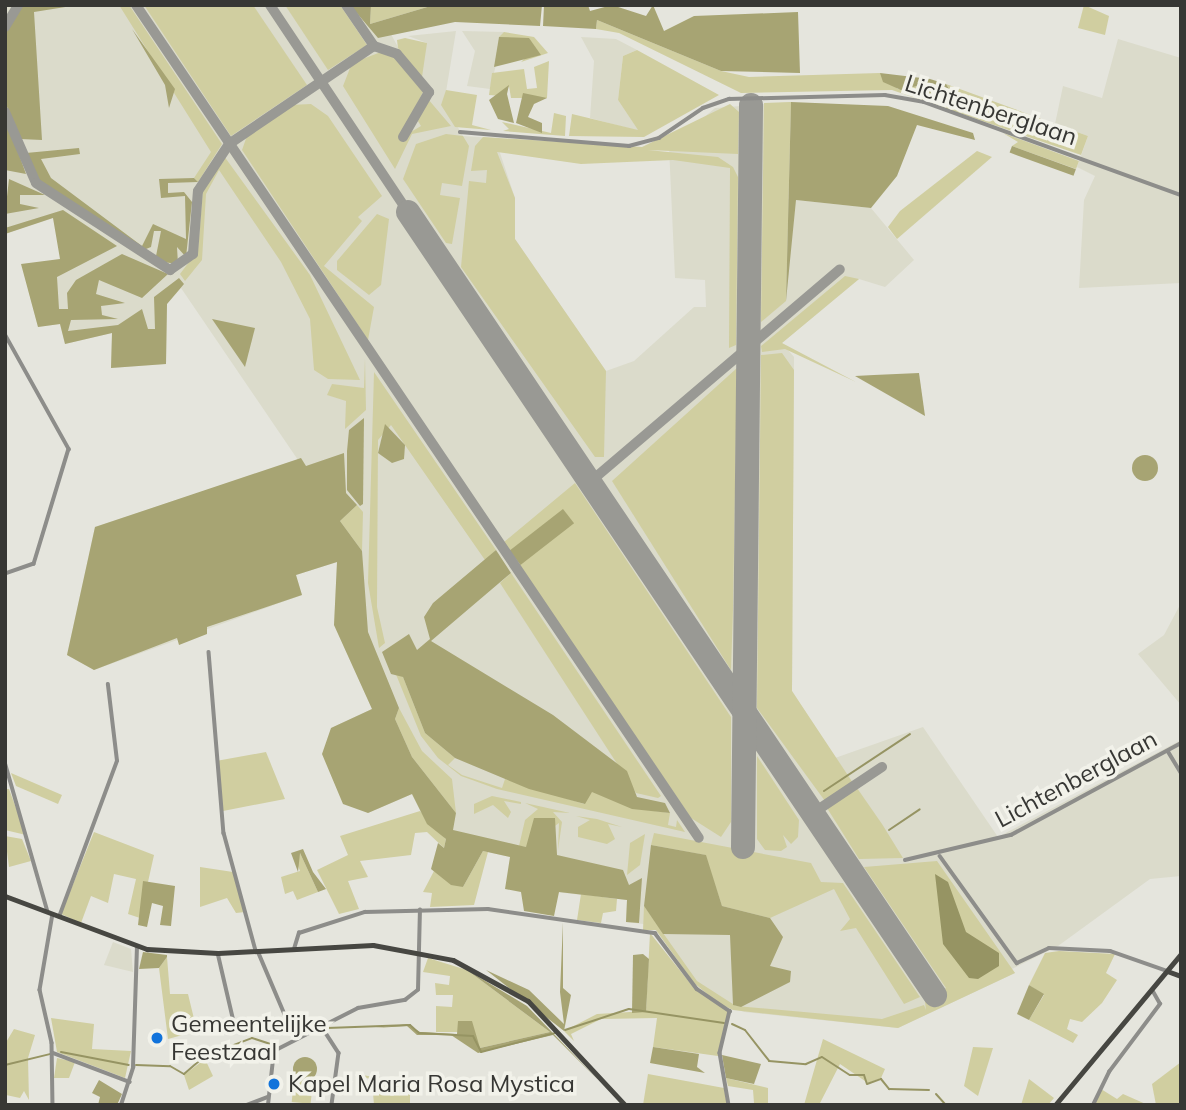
<!DOCTYPE html>
<html>
<head>
<meta charset="utf-8">
<style>
	body { margin:0 }
	#map { position:relative; width:1186px; height:1110px; overflow:hidden; background:#e5e5dd; font-family:Mulish,sans-serif }
	div>[style] { position:absolute }
	.built>* { inset:0; background:#dbdbcb }
	.green>* { inset:0; background:#d0cea0; transform-origin:0 0 }
	.forest>* { inset:0; background:#a7a473; transform-origin:0 0 }
	.round { border-radius:50% }
	.water>* { inset:0; background:#969463 }
	.stream>* { height:2px; margin:-1px; padding:0 1px; transform-origin:1px; border-radius:1px; background:#969463 }
	.taxiway>* { height:10px; margin:-5px; padding:0 5px; transform-origin:5px; border-radius:5px; background:#999994 }
	.runway>* { height:24px; margin:-12px; padding:0 12px; transform-origin:12px; border-radius:12px; background:#999994 }
	.minor>* { height:3.5px; margin:-1.75px; padding:0 1.75px; transform-origin:1.75px; border-radius:1.75px; background:#8d8d8a }
	.major>* { height:5px; margin:-2.5px; padding:0 2.5px; transform-origin:2.5px; border-radius:2.5px; background:#474742 }
	.dots>* { width:19px; height:19px; translate:-50% -50%; box-sizing:border-box; border:4px solid #f2f2ea; border-radius:50% }
	span { translate:-50% -50%; white-space:nowrap; text-align:center; line-height:1.15; -webkit-text-stroke:7px #f2f2ea; paint-order:stroke }
	.street-label { font-size:24px; color:#373734 }
	.poi-label { font-size:24px; color:#373734 }
	.left { translate:0 -50%; text-align:left }
	.frame { position:absolute; inset:0; border:7px solid #373734; pointer-events:none }
</style>
</head>
<body>
<div id="map">
	<div class="built">
		<div style="clip-path:polygon(5px 5px,371px 5px,370px 24px,385px 23px,399px 49px,427px 43px,408px 36px,456px 31px,444px 104px,463px 136px,495px 138px,515px 198px,515px 239px,606px 371px,634px 361px,694px 307px,706px 307px,705px 280px,675px 278px,669px 147px,715px 108px,791px 102px,787px 199px,871px 208px,914px 260px,885px 287px,859px 279px,782px 343px,794px 357px,792px 691px,835px 758px,923px 727px,998px 837px,1181px 740px,1181px 876px,1150px 879px,1058px 946px,1012px 969px,1015px 973px,898px 1028px,744px 1012px,718px 1003px,694px 983px,652px 925px,626px 922px,627px 900px,556px 892px,560px 868px,483px 851px,441px 863px,446px 839px,424px 818px,412px 794px,368px 813px,331px 728px,372px 709px,334px 625px,337px 562px,296px 575px,302px 595px,94px 670px,67px 655px,95px 527px,298px 460px,181px 288px,167px 304px,166px 364px,111px 368px,112px 333px,65px 344px,60px 324px,38px 327px,28px 289px,92px 256px,55px 216px,5px 234px)"></div>
		<div style="clip-path:polygon(462px 31px,504px 32px,490px 89px,467px 86px,475px 51px)"></div>
		<div style="clip-path:polygon(581px 37px,616px 39px,637px 50px,623px 56px,618px 100px,639px 131px,590px 118px,594px 61px)"></div>
		<div style="clip-path:polygon(1118px 39px,1181px 58px,1181px 283px,1079px 288px,1084px 200px,1095px 176px,1077px 167px,1088px 136px,1055px 124px,1063px 86px,1102px 98px)"></div>
		<div style="clip-path:polygon(1181px 603px,1181px 705px,1138px 654px,1164px 635px)"></div>
		<div style="clip-path:polygon(113px 942px,131px 949px,133px 972px,104px 965px)"></div>
	</div>
	<div class="green">
		<div style="clip-path:polygon(119px 5px,129px 5px,222px 144px,198px 182px,194px 178px,211px 152px)"></div>
		<div style="clip-path:polygon(144px 5px,253px 5px,307px 85px,231px 136px)"></div>
		<div style="clip-path:polygon(285px 5px,340px 5px,367px 45px,328px 70px)"></div>
		<div style="clip-path:polygon(371px 5px,434px 5px,370px 24px)"></div>
		<div style="clip-path:polygon(1084px 5px,1109px 16px,1105px 35px,1078px 28px)"></div>
		<div style="clip-path:polygon(597px 20px,721px 71px,749px 77px,880px 73px,898px 89px,917px 86px,954px 97px,946px 84px,1088px 136px,1081px 155px,892px 90px,741px 93px,619px 33px,596px 29px)"></div>
		<div style="clip-path:polygon(504px 32px,534px 37px,548px 53px,521px 62px,534px 49px,499px 37px)"></div>
		<div style="clip-path:polygon(405px 38px,427px 43px,422px 77px,398px 48px,397px 40px)"></div>
		<div style="clip-path:polygon(637px 50px,719px 95px,644px 137px,569px 136px,572px 114px,638px 130px,618px 100px,623px 56px)"></div>
		<div style="clip-path:polygon(381px 52px,393px 56px,423px 92px,399px 139px,421px 126px,416px 118px,428px 99px,451px 126px,412px 134px,395px 169px,343px 86px,352px 63px)"></div>
		<div style="clip-path:polygon(549px 61px,547px 98px,511px 98px,509px 86px,503px 96px,489px 95px,492px 73px,524px 69px,527px 89px,537px 88px,534px 67px)"></div>
		<div style="clip-path:polygon(446px 90px,477px 95px,472px 125px,491px 130px,455px 127px,441px 105px)"></div>
		<div style="clip-path:polygon(791px 102px,786px 301px,761px 322px,764px 103px)"></div>
		<div style="clip-path:polygon(311px 104px,328px 116px,382px 196px,358px 217px,362px 221px,324px 266px,374px 307px,368px 340px,242px 150px,248px 133px,290px 105px)"></div>
		<div style="clip-path:polygon(730px 104px,739px 112px,738px 154px,648px 150px,718px 157px,733px 167px,738px 177px,736px 345px,729px 348px,730px 168px,673px 160px,581px 164px,497px 152px,515px 198px,515px 239px,606px 371px,604px 457px,595px 457px,461px 267px,469px 181px,486px 183px,487px 170px,471px 171px,475px 146px,483px 137px,642px 147px)"></div>
		<div style="clip-path:polygon(554px 113px,566px 116px,565px 136px,503px 131px,509px 129px,502px 122px,551px 133px)"></div>
		<div style="clip-path:polygon(1003px 133px,1079px 161px,1076px 169px,1012px 146px,1018px 142px)"></div>
		<div style="clip-path:polygon(446px 134px,463px 136px,469px 146px,462px 186px,442px 183px,440px 195px,460px 198px,452px 244px,446px 243px,403px 179px,416px 144px)"></div>
		<div style="clip-path:polygon(977px 151px,992px 157px,897px 239px,888px 227px,900px 211px)"></div>
		<div style="clip-path:polygon(224px 156px,310px 275px,360px 380px,328px 379px,314px 370px,310px 319px,281px 262px,219px 170px,206px 194px,202px 260px,185px 281px,180px 274px,198px 250px,203px 190px)"></div>
		<div style="clip-path:polygon(377px 214px,389px 219px,381px 285px,369px 295px,337px 270px,337px 261px)"></div>
		<div style="clip-path:polygon(845px 276px,859px 279px,782px 343px,856px 382px,785px 349px,762px 352px,761px 346px)"></div>
		<div style="clip-path:polygon(782px 353px,794px 370px,792px 691px,853px 783px,825px 801px,757px 708px,761px 355px)"></div>
		<div style="clip-path:polygon(365px 358px,366px 410px,345px 429px,346px 401px,327px 395px,332px 384px,364px 388px)"></div>
		<div style="clip-path:polygon(737px 368px,733px 609px,731px 670px,612px 481px)"></div>
		<div style="clip-path:polygon(374px 372px,496px 550px,485px 560px,391px 425px,378px 440px,377px 607px,385px 643px,379px 648px,368px 583px)"></div>
		<div style="clip-path:polygon(575px 483px,731px 717px,731px 822px,721px 837px,691px 818px,519px 564px,573px 523px,563px 510px,510px 551px,504px 542px)"></div>
		<div style="clip-path:polygon(357px 505px,363px 512px,362px 551px,340px 521px)"></div>
		<div style="clip-path:polygon(511px 573px,661px 796px,658px 798px,636px 793px,500px 583px)"></div>
		<div style="clip-path:polygon(395px 672px,403px 677px,425px 733px,455px 758px,448px 765px,462px 775px,502px 788px,505px 779px,584px 804px,592px 791px,632px 808px,670px 813px,668px 825px,676px 827px,677px 820px,685px 832px,497px 789px,461px 776px,438px 758px,421px 736px)"></div>
		<div style="clip-path:polygon(399px 708px,422px 751px,452px 779px,456px 813px,412px 757px,395px 719px)"></div>
		<div style="clip-path:polygon(266px 752px,285px 799px,223px 811px,216px 761px)"></div>
		<div style="clip-path:polygon(757px 756px,799px 820px,798px 837px,791px 844px,783px 835px,787px 847px,781px 851px,765px 850px,757px 839px)"></div>
		<div style="clip-path:polygon(11px 773px,62px 795px,58px 804px,16px 786px)"></div>
		<div style="clip-path:polygon(857px 788px,882px 824px,903px 858px,859px 859px,827px 808px)"></div>
		<div style="clip-path:polygon(5px 789px,9px 789px,26px 835px,5px 830px)"></div>
		<div style="clip-path:polygon(492px 796px,521px 802px,521px 804px,504px 801px,511px 812px,508px 818px,493px 805px,474px 814px,474px 804px)"></div>
		<div style="clip-path:polygon(525px 803px,570px 813px,553px 812px,562px 822px,558px 850px,559px 823px,526px 847px,519px 846px,525px 820px,538px 809px)"></div>
		<div style="clip-path:polygon(420px 811px,446px 839px,444px 848px,427px 832px,415px 833px,411px 855px,360px 861px,368px 877px,348px 881px,359px 909px,339px 914px,317px 870px,348px 855px,340px 836px)"></div>
		<div style="clip-path:polygon(576px 816px,597px 819px,622px 827px,608px 824px,615px 839px,607px 844px,578px 837px,578px 827px,590px 820px)"></div>
		<div style="clip-path:polygon(94px 832px,154px 855px,140px 918px,128px 914px,136px 879px,114px 874px,108px 903px,91px 896px,81px 923px,61px 914px)"></div>
		<div style="clip-path:polygon(654px 833px,811px 863px,821px 882px,843px 883px,920px 997px,904px 1004px,856px 928px,840px 931px,850px 919px,834px 889px,770px 918px,722px 906px,705px 855px,651px 845px)"></div>
		<div style="clip-path:polygon(645px 834px,640px 865px,627px 875px,630px 843px)"></div>
		<div style="clip-path:polygon(5px 836px,22px 839px,31px 861px,9px 867px)"></div>
		<div style="clip-path:polygon(483px 851px,488px 852px,474px 905px,430px 907px,432px 893px,423px 892px,434px 871px,463px 887px)"></div>
		<div style="clip-path:polygon(300px 853px,318px 892px,297px 900px,293px 891px,285px 894px,281px 877px,300px 871px,294px 855px)"></div>
		<div style="clip-path:polygon(937px 861px,1015px 973px,898px 1028px,733px 1010px,718px 1003px,694px 983px,656px 930px,643px 930px,644px 906px,697px 981px,736px 1006px,882px 1019px,924px 1005px,926px 1010px,925px 1002px,946px 988px,864px 867px)"></div>
		<div style="clip-path:polygon(200px 867px,233px 872px,245px 912px,236px 913px,227px 898px,200px 907px)"></div>
		<div style="clip-path:polygon(581px 894px,617px 899px,616px 911px,603px 913px,601px 923px,577px 920px)"></div>
		<div style="clip-path:polygon(650px 933px,694px 988px,728px 1011px,718px 1056px,653px 1047px,657px 1018px,601px 1019px,571px 1034px,574px 1041px,564px 1031px,597px 1014px,646px 1011px)"></div>
		<div style="clip-path:polygon(1059px 951px,1115px 954px,1106px 973px,1117px 980px,1102px 1003px,1082px 1022px,1070px 1019px,1067px 1029px,1078px 1035px,1073px 1043px,1029px 1020px,1044px 995px,1029px 985px,1045px 953px)"></div>
		<div style="clip-path:polygon(167px 957px,170px 994px,188px 994px,197px 1031px,168px 1039px,159px 968px)"></div>
		<div style="clip-path:polygon(428px 958px,467px 970px,550px 1032px,480px 1048px,472px 1032px,436px 1032px,436px 1006px,452px 1007px,453px 995px,436px 995px,435px 983px,449px 985px,450px 976px,423px 972px)"></div>
		<div style="clip-path:polygon(51px 1018px,94px 1024px,92px 1049px,131px 1051px,125px 1078px,57px 1052px)"></div>
		<div style="clip-path:polygon(14px 1029px,35px 1035px,28px 1058px,29px 1100px,24px 1091px,20px 1098px,6px 1095px,5px 1044px)"></div>
		<div style="clip-path:polygon(823px 1039px,885px 1069px,881px 1078px,868px 1083px,840px 1064px,819px 1105px,804px 1105px)"></div>
		<div style="clip-path:polygon(973px 1047px,993px 1048px,978px 1096px,964px 1086px)"></div>
		<div style="clip-path:polygon(57px 1058px,75px 1062px,69px 1078px,54px 1078px)"></div>
		<div style="clip-path:polygon(205px 1059px,213px 1076px,189px 1090px,184px 1075px)"></div>
		<div style="clip-path:polygon(1181px 1062px,1181px 1105px,1156px 1105px,1152px 1084px)"></div>
		<div style="clip-path:polygon(648px 1074px,724px 1088px,727px 1105px,643px 1105px)"></div>
		<div style="clip-path:polygon(362px 1075px,410px 1083px,410px 1105px,374px 1105px,372px 1081px)"></div>
		<div style="clip-path:polygon(726px 1078px,768px 1088px,768px 1105px,731px 1105px,754px 1103px,753px 1090px,728px 1086px)"></div>
		<div style="clip-path:polygon(1029px 1079px,1054px 1098px,1048px 1105px,1021px 1105px)"></div>
		<div style="left:294px;top:1080px;width:19px;height:22px;rotate:6deg"></div>
		<div style="clip-path:polygon(1101px 1089px,1117px 1099px,1123px 1094px,1148px 1105px,1095px 1105px)"></div>
	</div>
	<div class="forest">
		<div style="clip-path:polygon(22px 5px,78px 5px,34px 12px,42px 140px,20px 139px,5px 102px,5px 34px)"></div>
		<div style="clip-path:polygon(350px 5px,371px 5px,370px 24px,434px 5px,542px 5px,540px 26px,455px 22px,378px 38px)"></div>
		<div style="clip-path:polygon(544px 5px,588px 5px,590px 11px,612px 5px,646px 16px,653px 5px,664px 31px,694px 16px,798px 12px,800px 73px,721px 71px,597px 20px,596px 29px,543px 26px)"></div>
		<div style="clip-path:polygon(132px 29px,175px 89px,169px 108px,165px 85px)"></div>
		<div style="clip-path:polygon(499px 37px,529px 38px,541px 55px,494px 67px)"></div>
		<div style="clip-path:polygon(880px 73px,930px 79px,946px 84px,954px 97px,944px 100px,917px 86px,901px 90px,883px 82px)"></div>
		<div style="clip-path:polygon(509px 85px,507px 94px,514px 123px,498px 119px,489px 100px)"></div>
		<div style="clip-path:polygon(523px 93px,547px 98px,534px 104px,528px 117px,542px 123px,542px 133px,516px 123px)"></div>
		<div style="clip-path:polygon(791px 102px,888px 106px,973px 133px,975px 140px,917px 125px,897px 176px,871px 208px,796px 200px,786px 301px)"></div>
		<div style="clip-path:polygon(5px 120px,21px 160px,26px 174px,5px 170px)"></div>
		<div style="left:1012px;top:146px;width:68px;height:7px;rotate:20deg"></div>
		<div style="clip-path:polygon(79px 148px,80px 154px,41px 159px,51px 178px,142px 246px,153px 224px,186px 239px,185px 196px,161px 198px,159px 179px,194px 178px,198px 182px,168px 183px,168px 193px,184px 192px,192px 202px,186px 257px,177px 247px,178px 264px,155px 261px,161px 231px,154px 231px,151px 247px,141px 251px,41px 183px,26px 153px)"></div>
		<div style="clip-path:polygon(9px 179px,45px 195px,20px 195px,20px 204px,39px 208px,5px 214px)"></div>
		<div style="clip-path:polygon(63px 210px,117px 246px,57px 277px,59px 309px,68px 309px,67px 293px,76px 280px,122px 254px,168px 274px,142px 298px,99px 280px,96px 294px,125px 303px,101px 306px,102px 315px,118px 319px,71px 320px,68px 331px,118px 325px,142px 309px,148px 329px,155px 329px,154px 297px,179px 278px,184px 284px,167px 304px,166px 364px,111px 368px,112px 333px,65px 344px,60px 324px,38px 327px,21px 264px,60px 259px,53px 218px,5px 234px,5px 228px)"></div>
		<div style="clip-path:polygon(212px 319px,255px 328px,245px 367px)"></div>
		<div style="clip-path:polygon(919px 373px,925px 416px,855px 376px,874px 375px)"></div>
		<div style="clip-path:polygon(364px 418px,363px 504px,360px 506px,347px 490px,347px 451px,349px 430px)"></div>
		<div style="clip-path:polygon(385px 424px,405px 445px,404px 459px,392px 463px,378px 453px)"></div>
		<div style="clip-path:polygon(344px 453px,346px 493px,357px 505px,340px 521px,362px 551px,368px 632px,399px 708px,395px 719px,412px 757px,456px 813px,453px 830px,526px 847px,534px 818px,555px 818px,557px 855px,623px 870px,629px 885px,642px 878px,639px 923px,626px 922px,627px 900px,559px 892px,554px 916px,524px 911px,521px 892px,505px 889px,510px 857px,483px 851px,463px 887px,451px 885px,431px 869px,438px 843px,444px 848px,446px 839px,427px 824px,412px 794px,368px 813px,343px 804px,322px 754px,331px 728px,372px 709px,334px 625px,337px 562px,296px 575px,302px 595px,207px 627px,207px 634px,179px 645px,177px 638px,94px 670px,67px 655px,95px 527px,301px 458px,306px 466px)"></div>
		<div class="round" style="left:1132px;top:455px;width:26px;height:26px"></div>
		<div style="left:563px;top:509px;width:18px;height:68px;rotate:52deg"></div>
		<div style="clip-path:polygon(496px 550px,511px 573px,431px 641px,553px 715px,627px 771px,637px 797px,665px 803px,670px 813px,632px 809px,592px 792px,585px 804px,529px 789px,455px 758px,425px 733px,403px 677px,391px 674px,382px 652px,409px 634px,417px 650px,430px 639px,424px 617px,433px 603px)"></div>
		<div style="clip-path:polygon(651px 845px,706px 855px,722px 906px,770px 918px,783px 937px,770px 966px,791px 971px,790px 982px,741px 1007px,733px 1005px,730px 935px,663px 934px,644px 906px)"></div>
		<div style="clip-path:polygon(303px 849px,313px 872px,326px 889px,318px 892px,300px 853px,298px 872px,291px 853px)"></div>
		<div style="clip-path:polygon(143px 881px,175px 886px,171px 926px,160px 925px,163px 906px,152px 903px,147px 927px,138px 925px)"></div>
		<div style="clip-path:polygon(563px 922px,563px 988px,571px 995px,564px 1031px,486px 970px,529px 990px,564px 1024px,560px 992px)"></div>
		<div style="clip-path:polygon(143px 952px,167px 955px,167px 957px,159px 968px,139px 969px)"></div>
		<div style="clip-path:polygon(643px 954px,649px 959px,646px 1012px,632px 1013px,633px 955px)"></div>
		<div style="clip-path:polygon(467px 970px,527px 1006px,598px 1080px,553px 1035px,478px 1053px,451px 1035px,417px 1035px,407px 1026px,376px 1028px,407px 1024px,420px 1032px,457px 1034px,458px 1021px,472px 1021px,480px 1048px,550px 1032px)"></div>
		<div style="clip-path:polygon(1029px 985px,1044px 994px,1029px 1020px,1017px 1014px)"></div>
		<div style="clip-path:polygon(653px 1047px,699px 1054px,697px 1067px,705px 1073px,650px 1063px)"></div>
		<div style="clip-path:polygon(722px 1055px,761px 1064px,754px 1084px,726px 1078px)"></div>
		<div class="round" style="left:293px;top:1057px;width:24px;height:24px"></div>
		<div style="clip-path:polygon(99px 1080px,122px 1094px,117px 1105px,98px 1105px,100px 1097px,92px 1093px)"></div>
	</div>
	<div class="water">
		<div style="clip-path:polygon(935px 874px,948px 882px,966px 932px,999px 953px,999px 966px,978px 979px,969px 978px,943px 944px)"></div>
	</div>
	<div class="stream">
		<div style="left:824px;top:791px;width:103px;rotate:-33.5deg"></div>
		<div style="left:889px;top:830px;width:37px;rotate:-34deg"></div>
		<div style="left:732px;top:1024px;width:14px;rotate:25deg"></div>
		<div style="left:745px;top:1030px;width:39px;rotate:52deg"></div>
		<div style="left:769px;top:1061px;width:37px;rotate:5deg"></div>
		<div style="left:806px;top:1064px;width:17px;rotate:-24deg"></div>
		<div style="left:822px;top:1057px;width:33px;rotate:33deg"></div>
		<div style="left:850px;top:1075px;width:14px"></div>
		<div style="left:864px;top:1075px;width:9px;rotate:72deg"></div>
		<div style="left:867px;top:1084px;width:15px;rotate:-20deg"></div>
		<div style="left:881px;top:1079px;width:13px;rotate:51deg"></div>
		<div style="left:889px;top:1089px;width:40px;rotate:1.4deg"></div>
		<div style="left:327px;top:1028px;width:83px;rotate:-2.1deg"></div>
		<div style="left:410px;top:1025px;width:12px;rotate:42deg"></div>
		<div style="left:419px;top:1033px;width:54px;rotate:3.2deg"></div>
		<div style="left:473px;top:1036px;width:18px;rotate:63deg"></div>
		<div style="left:481px;top:1052px;width:76px;rotate:-14.4deg"></div>
		<div style="left:565px;top:1030px;width:67px;rotate:-18.2deg"></div>
		<div style="left:629px;top:1009px;width:96px;rotate:8.4deg"></div>
		<div style="left:311px;top:1034px;width:6px;rotate:-9deg"></div>
		<div style="left:61px;top:1052px;width:69px;rotate:10.8deg"></div>
		<div style="left:5px;top:1065px;width:46px;rotate:-13.7deg"></div>
		<div style="left:136px;top:1065px;width:34px;rotate:2deg"></div>
		<div style="left:170px;top:1066px;width:16px;rotate:30deg"></div>
		<div style="left:184px;top:1074px;width:28px;rotate:-41deg"></div>
		<div style="left:205px;top:1056px;width:50px;rotate:-21deg"></div>
		<div style="left:252px;top:1038px;width:25px;rotate:18deg"></div>
		<div style="left:936px;top:1094px;width:15px;rotate:48deg"></div>
	</div>
	<div class="taxiway">
		<div style="left:136px;top:5px;width:1005px;rotate:55.95deg"></div>
		<div style="left:270px;top:5px;width:249px;rotate:56.3deg"></div>
		<div style="left:346px;top:5px;width:50px;rotate:55.7deg"></div>
		<div style="left:5px;top:27px;width:26px;rotate:-59deg"></div>
		<div style="left:5px;top:112px;width:77px;rotate:66.4deg"></div>
		<div style="left:36px;top:183px;width:160px;rotate:33deg"></div>
		<div style="left:170px;top:270px;width:28px;rotate:-35deg"></div>
		<div style="left:193px;top:254px;width:63px;rotate:-85.5deg"></div>
		<div style="left:198px;top:191px;width:56px;rotate:-56.6deg"></div>
		<div style="left:229px;top:144px;width:175px;rotate:-34.1deg"></div>
		<div style="left:374px;top:46px;width:24px;rotate:19deg"></div>
		<div style="left:397px;top:54px;width:50px;rotate:49.9deg"></div>
		<div style="left:429px;top:92px;width:52px;rotate:120deg"></div>
		<div style="left:590px;top:482px;width:328px;rotate:-40.4deg"></div>
		<div style="left:813px;top:813px;width:83px;rotate:-33.7deg"></div>
	</div>
	<div class="runway">
		<div style="left:408px;top:212px;width:944px;rotate:56.06deg"></div>
		<div style="left:743px;top:847px;width:742px;rotate:-89.38deg"></div>
	</div>
	<div class="minor">
		<div style="left:460px;top:132px;width:170px;rotate:4.7deg"></div>
		<div style="left:629px;top:146px;width:31px;rotate:-15deg"></div>
		<div style="left:659px;top:138px;width:53px;rotate:-34.3deg"></div>
		<div style="left:703px;top:108px;width:28px;rotate:-19deg"></div>
		<div style="left:729px;top:99px;width:156px;rotate:-1.5deg"></div>
		<div style="left:885px;top:95px;width:40px;rotate:10deg"></div>
		<div style="left:924px;top:102px;width:273px;rotate:19.9deg"></div>
		<div style="left:5px;top:334px;width:132px;rotate:60.9deg"></div>
		<div style="left:69px;top:449px;width:120px;rotate:106.9deg"></div>
		<div style="left:34px;top:564px;width:31px;rotate:161deg"></div>
		<div style="left:209px;top:652px;width:182px;rotate:85.3deg"></div>
		<div style="left:224px;top:833px;width:122px;rotate:74.8deg"></div>
		<div style="left:1168px;top:751px;width:26px;rotate:59deg"></div>
		<div style="left:5px;top:762px;width:156px;rotate:74deg"></div>
		<div style="left:940px;top:856px;width:132px;rotate:54.3deg"></div>
		<div style="left:1017px;top:963px;width:35px;rotate:-25deg"></div>
		<div style="left:1049px;top:948px;width:61px;rotate:2.8deg"></div>
		<div style="left:1110px;top:951px;width:60px;rotate:19.3deg"></div>
		<div style="left:905px;top:860px;width:109px;rotate:-13.3deg"></div>
		<div style="left:1011px;top:835px;width:193px;rotate:-28.4deg"></div>
		<div style="left:53px;top:914px;width:77px;rotate:99.7deg"></div>
		<div style="left:40px;top:990px;width:54px;rotate:77.2deg"></div>
		<div style="left:52px;top:1043px;width:62px;rotate:89.1deg"></div>
		<div style="left:59px;top:917px;width:166px;rotate:-69.6deg"></div>
		<div style="left:117px;top:761px;width:77px;rotate:-96.8deg"></div>
		<div style="left:294px;top:949px;width:17px;rotate:-73deg"></div>
		<div style="left:299px;top:933px;width:69px;rotate:-17.7deg"></div>
		<div style="left:365px;top:912px;width:123px;rotate:-1.4deg"></div>
		<div style="left:488px;top:909px;width:169px;rotate:8.2deg"></div>
		<div style="left:655px;top:933px;width:70px;rotate:53.1deg"></div>
		<div style="left:697px;top:989px;width:40px;rotate:34deg"></div>
		<div style="left:730px;top:1011px;width:43px;rotate:103.4deg"></div>
		<div style="left:720px;top:1053px;width:53px;rotate:80.2deg"></div>
		<div style="left:258px;top:951px;width:92px;rotate:67deg"></div>
		<div style="left:218px;top:953px;width:75px;rotate:76.9deg"></div>
		<div style="left:322px;top:1027px;width:31px;rotate:57deg"></div>
		<div style="left:339px;top:1053px;width:52px;rotate:97.7deg"></div>
		<div style="left:53px;top:1053px;width:82px;rotate:20.6deg"></div>
		<div style="left:121px;top:1105px;width:40px;rotate:-72deg"></div>
		<div style="left:133px;top:1067px;width:120px;rotate:-88.1deg"></div>
		<div style="left:247px;top:1105px;width:22px;rotate:-21deg"></div>
		<div style="left:268px;top:1105px;width:54px;rotate:-83.7deg"></div>
		<div style="left:274px;top:1051px;width:94px;rotate:-27.1deg"></div>
		<div style="left:358px;top:1008px;width:48px;rotate:-9.7deg"></div>
		<div style="left:405px;top:1000px;width:16px;rotate:-38deg"></div>
		<div style="left:418px;top:990px;width:80px;rotate:-88.6deg"></div>
		<div style="left:1093px;top:1105px;width:37px;rotate:-64deg"></div>
		<div style="left:1109px;top:1072px;width:85px;rotate:-53.1deg"></div>
		<div style="left:1160px;top:1004px;width:16px;rotate:-120deg"></div>
	</div>
	<div class="major">
		<div style="left:5px;top:896px;width:152px;rotate:20.5deg"></div>
		<div style="left:147px;top:949px;width:71px;rotate:3.2deg"></div>
		<div style="left:218px;top:953px;width:155px;rotate:-3deg"></div>
		<div style="left:373px;top:945px;width:81px;rotate:10.6deg"></div>
		<div style="left:453px;top:960px;width:85px;rotate:28.7deg"></div>
		<div style="left:528px;top:1001px;width:142px;rotate:47deg"></div>
		<div style="left:1167px;top:971px;width:15px;rotate:20deg"></div>
		<div style="left:1055px;top:1105px;width:197px;rotate:-50.2deg"></div>
	</div>
	<div class="dots">
		<div style="left:157px;top:1038px;background:#1173db"></div>
		<div style="left:274px;top:1084px;background:#1173db"></div>
	</div>
	<div class="street-label">
		<span style="left:991px;top:110px;rotate:18deg">Lichtenberglaan</span>
		<span style="left:1076px;top:779px;rotate:-28deg">Lichtenberglaan</span>
	</div>
	<div class="poi-label">
		<span class="left" style="left:171px;top:1038px">Gemeentelijke<br>Feestzaal</span>
		<span class="left" style="left:288px;top:1084px">Kapel Maria Rosa Mystica</span>
	</div>
	<div class="frame"></div>
</div>
</body>
</html>
